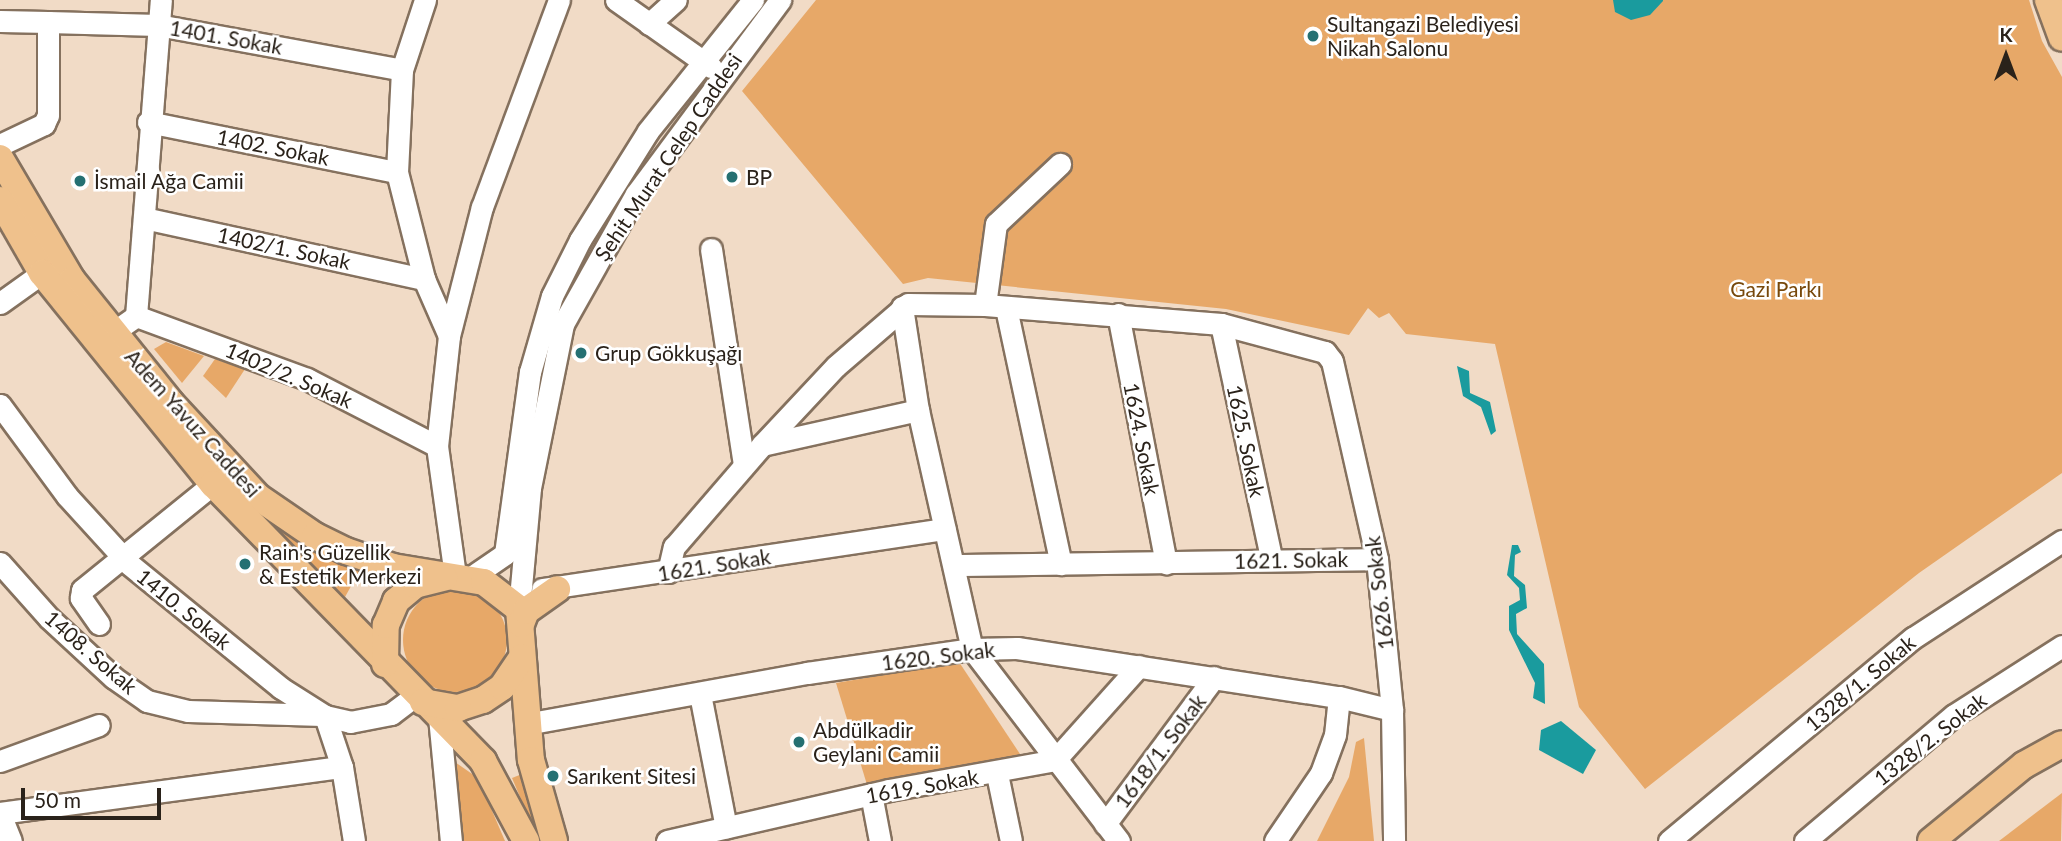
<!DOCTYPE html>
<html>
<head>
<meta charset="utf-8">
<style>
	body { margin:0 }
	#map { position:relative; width:2062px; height:841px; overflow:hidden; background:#f1dbc6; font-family:Lato,sans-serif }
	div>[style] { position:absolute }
	.green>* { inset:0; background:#e7a868 }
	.round { border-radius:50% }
	.water>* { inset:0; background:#1a9b9e }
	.roads { filter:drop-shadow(2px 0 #85715e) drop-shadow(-2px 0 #85715e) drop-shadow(0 2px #85715e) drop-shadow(0 -2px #85715e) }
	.minor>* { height:21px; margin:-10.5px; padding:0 10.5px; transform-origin:10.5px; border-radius:10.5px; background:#fff }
	.major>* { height:26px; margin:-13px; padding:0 13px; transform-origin:13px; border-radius:13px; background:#efc18c }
	.dots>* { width:19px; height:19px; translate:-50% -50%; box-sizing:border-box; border:4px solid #fff; border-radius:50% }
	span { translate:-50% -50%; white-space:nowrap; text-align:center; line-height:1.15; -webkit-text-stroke:5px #fff; paint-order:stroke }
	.poi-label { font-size:21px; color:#2a221a }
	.left { translate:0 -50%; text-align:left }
	.street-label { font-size:21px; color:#2a221a }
	.park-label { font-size:21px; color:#77480b }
	.north { position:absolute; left:1971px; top:21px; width:70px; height:70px; -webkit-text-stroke:5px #fff; paint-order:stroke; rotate:0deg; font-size:19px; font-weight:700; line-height:28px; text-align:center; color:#2a221a }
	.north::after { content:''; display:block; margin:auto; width:24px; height:32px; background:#2a221a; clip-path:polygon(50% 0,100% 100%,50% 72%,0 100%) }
	.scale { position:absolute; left:21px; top:788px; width:140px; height:32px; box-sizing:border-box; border:4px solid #2a221a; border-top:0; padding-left:9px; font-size:21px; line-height:24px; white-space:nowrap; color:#2a221a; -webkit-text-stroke:5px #fff; paint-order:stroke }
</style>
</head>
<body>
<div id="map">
	<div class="green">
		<div style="clip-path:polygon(816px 0,2029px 0,2042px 41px,2062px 77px,2062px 473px,1919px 573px,1645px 789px,1579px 707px,1495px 344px,1406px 334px,1389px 313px,1379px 318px,1368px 308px,1349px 335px,1226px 309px,928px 278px,903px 284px,742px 91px)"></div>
		<div style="clip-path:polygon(166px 342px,204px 356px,182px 383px,154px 349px)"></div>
		<div style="clip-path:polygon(215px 359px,245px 369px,226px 398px,203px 376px)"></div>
		<div style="clip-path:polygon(274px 525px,322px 555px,360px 570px,345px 597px)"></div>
		<div class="round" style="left:403px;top:588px;width:104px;height:104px"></div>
		<div style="clip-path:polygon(959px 662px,1022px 757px,868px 788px,836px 683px)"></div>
		<div style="clip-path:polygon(1364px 738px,1374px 841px,1317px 841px,1349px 777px,1356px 742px)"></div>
		<div style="clip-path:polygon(452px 760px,478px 778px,505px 841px,461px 841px)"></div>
		<div style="clip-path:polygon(522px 774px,537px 828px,534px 830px,512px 778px)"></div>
		<div style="clip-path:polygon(2062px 793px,2061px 841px,1999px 841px)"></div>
	</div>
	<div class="water">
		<div style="clip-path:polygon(1613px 0,1663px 0,1663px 1px,1650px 15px,1631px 20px,1615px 12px)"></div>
		<div style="clip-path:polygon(1457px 366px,1469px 371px,1470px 393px,1490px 402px,1496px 431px,1491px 435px,1481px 407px,1463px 396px)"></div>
		<div style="clip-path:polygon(1512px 545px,1518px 545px,1521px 552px,1515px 555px,1514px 576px,1525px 585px,1527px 608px,1516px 614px,1517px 634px,1544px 664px,1545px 704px,1533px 698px,1535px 683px,1509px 630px,1509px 606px,1520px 600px,1519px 588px,1507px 575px)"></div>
		<div style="clip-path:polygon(1561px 721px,1596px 750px,1583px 774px,1539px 750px,1541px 730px)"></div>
	</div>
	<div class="roads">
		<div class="minor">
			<div style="left:425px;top:0;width:74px;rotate:108.2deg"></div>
			<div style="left:402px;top:70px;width:102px;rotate:92.8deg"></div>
			<div style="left:397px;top:172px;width:110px;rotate:75.8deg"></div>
			<div style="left:424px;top:279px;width:62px;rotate:66.3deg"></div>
			<div style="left:449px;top:336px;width:111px;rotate:96.2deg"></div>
			<div style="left:437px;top:446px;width:131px;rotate:82.1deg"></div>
			<div style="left:616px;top:0;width:116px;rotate:35.2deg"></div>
			<div style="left:0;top:21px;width:48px;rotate:1.2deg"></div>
			<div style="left:48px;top:22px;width:93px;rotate:90deg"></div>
			<div style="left:48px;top:115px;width:10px;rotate:114deg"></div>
			<div style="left:44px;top:124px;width:49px;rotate:154.5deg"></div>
			<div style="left:48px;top:22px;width:110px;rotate:1.6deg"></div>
			<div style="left:158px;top:25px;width:248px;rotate:10.4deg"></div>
			<div style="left:649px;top:24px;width:36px;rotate:-42deg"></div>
			<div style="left:148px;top:122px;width:254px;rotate:11.4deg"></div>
			<div style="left:144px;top:218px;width:287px;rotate:12.3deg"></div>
			<div style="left:711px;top:249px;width:218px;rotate:81.3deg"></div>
			<div style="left:0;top:303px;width:52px;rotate:-35.5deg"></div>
			<div style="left:985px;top:305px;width:82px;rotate:-82.3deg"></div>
			<div style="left:996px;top:224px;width:88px;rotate:-43.2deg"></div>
			<div style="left:902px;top:307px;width:104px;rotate:81.2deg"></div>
			<div style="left:918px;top:410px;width:245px;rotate:77.3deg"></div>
			<div style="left:972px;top:649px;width:242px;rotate:52.6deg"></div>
			<div style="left:1006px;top:308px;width:262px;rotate:77.9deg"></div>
			<div style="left:1118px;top:314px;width:254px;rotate:79.1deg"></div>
			<div style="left:136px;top:316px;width:182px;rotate:20.2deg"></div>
			<div style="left:307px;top:379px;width:146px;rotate:27.3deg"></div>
			<div style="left:1221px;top:324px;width:239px;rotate:77.9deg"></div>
			<div style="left:112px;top:333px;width:29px;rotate:-35deg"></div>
			<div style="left:136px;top:316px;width:317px;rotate:-85.5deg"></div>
			<div style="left:449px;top:336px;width:133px;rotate:-75.7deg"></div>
			<div style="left:482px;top:207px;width:221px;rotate:-69.6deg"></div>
			<div style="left:0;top:405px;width:113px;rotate:53.6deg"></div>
			<div style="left:67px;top:496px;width:92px;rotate:47.6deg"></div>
			<div style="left:129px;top:564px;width:196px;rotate:39.2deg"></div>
			<div style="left:281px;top:688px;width:52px;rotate:32.5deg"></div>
			<div style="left:325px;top:716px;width:26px;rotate:13deg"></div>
			<div style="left:350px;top:722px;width:42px;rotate:-11deg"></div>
			<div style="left:391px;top:714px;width:31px;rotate:-37deg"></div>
			<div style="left:762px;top:445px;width:108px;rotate:-46.9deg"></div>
			<div style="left:836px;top:366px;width:95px;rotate:-40.7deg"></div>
			<div style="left:908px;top:304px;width:77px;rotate:0.7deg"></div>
			<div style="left:985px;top:305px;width:237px;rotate:4.6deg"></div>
			<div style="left:1221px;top:324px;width:108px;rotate:15.1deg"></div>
			<div style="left:1325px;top:352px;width:11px;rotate:52deg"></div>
			<div style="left:1332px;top:361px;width:203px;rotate:77.2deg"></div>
			<div style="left:1377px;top:559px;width:152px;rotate:84.3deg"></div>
			<div style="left:1392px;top:710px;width:131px;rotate:89.1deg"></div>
			<div style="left:0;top:563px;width:74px;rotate:48.3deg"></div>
			<div style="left:49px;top:618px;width:88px;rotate:42.7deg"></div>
			<div style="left:114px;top:678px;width:40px;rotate:34.9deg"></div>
			<div style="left:147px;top:701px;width:42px;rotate:13.7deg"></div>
			<div style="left:188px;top:711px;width:134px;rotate:1.7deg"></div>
			<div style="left:954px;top:565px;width:423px;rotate:-0.8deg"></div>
			<div style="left:668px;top:572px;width:26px;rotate:-77deg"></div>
			<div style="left:674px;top:547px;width:135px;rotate:-49.2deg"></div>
			<div style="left:762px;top:445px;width:160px;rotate:-12.6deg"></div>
			<div style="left:470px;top:578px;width:42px;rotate:-34.4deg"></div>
			<div style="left:505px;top:554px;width:184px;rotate:-82.2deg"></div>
			<div style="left:530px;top:372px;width:79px;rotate:-73.9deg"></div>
			<div style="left:552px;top:296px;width:63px;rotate:-63.4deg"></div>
			<div style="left:580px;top:240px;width:128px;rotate:-58deg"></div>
			<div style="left:648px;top:131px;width:168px;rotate:-51.3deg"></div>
			<div style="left:542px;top:589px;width:407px;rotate:-8.5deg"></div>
			<div style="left:519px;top:609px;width:121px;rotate:-84.8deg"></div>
			<div style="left:530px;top:488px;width:167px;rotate:-78.6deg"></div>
			<div style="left:563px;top:324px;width:149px;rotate:-60.7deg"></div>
			<div style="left:636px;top:194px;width:242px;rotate:-53.4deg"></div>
			<div style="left:99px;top:624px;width:32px;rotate:-125deg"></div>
			<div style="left:81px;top:598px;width:8px;rotate:-83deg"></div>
			<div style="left:82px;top:590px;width:169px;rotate:-39deg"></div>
			<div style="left:700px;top:694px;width:136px;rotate:79deg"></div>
			<div style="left:325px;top:716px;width:54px;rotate:71.6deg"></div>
			<div style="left:342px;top:767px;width:75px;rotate:80.8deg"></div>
			<div style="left:439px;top:717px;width:125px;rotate:84.5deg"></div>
			<div style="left:526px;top:724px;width:286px;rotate:-10.3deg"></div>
			<div style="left:807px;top:673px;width:167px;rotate:-8.3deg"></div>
			<div style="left:972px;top:649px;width:45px;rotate:-1.3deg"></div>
			<div style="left:1017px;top:648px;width:326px;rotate:8.7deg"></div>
			<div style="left:1339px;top:697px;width:55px;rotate:13.8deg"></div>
			<div style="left:0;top:761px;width:105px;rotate:-20deg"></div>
			<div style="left:997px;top:774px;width:68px;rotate:78.2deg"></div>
			<div style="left:871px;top:794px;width:48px;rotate:79.2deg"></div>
			<div style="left:0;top:813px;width:345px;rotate:-7.7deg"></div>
			<div style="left:0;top:814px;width:29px;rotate:68deg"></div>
			<div style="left:1105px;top:824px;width:183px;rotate:-53.4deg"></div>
			<div style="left:667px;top:841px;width:228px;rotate:-12.9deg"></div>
			<div style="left:889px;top:790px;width:169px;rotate:-10.2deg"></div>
			<div style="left:1055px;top:760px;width:126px;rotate:-48.2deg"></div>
			<div style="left:1275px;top:841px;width:82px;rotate:-55.9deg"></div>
			<div style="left:1321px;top:773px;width:40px;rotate:-69.8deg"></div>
			<div style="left:1335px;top:735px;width:38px;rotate:-84deg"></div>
			<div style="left:1669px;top:841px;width:317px;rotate:-39.8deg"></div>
			<div style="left:1913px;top:638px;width:178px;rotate:-33.1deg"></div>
			<div style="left:1805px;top:841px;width:195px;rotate:-40.2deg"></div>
			<div style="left:1954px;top:715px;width:128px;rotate:-32.6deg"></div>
		</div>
		<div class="major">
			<div style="left:2048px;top:0;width:40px;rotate:69.8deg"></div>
			<div style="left:0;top:158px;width:142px;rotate:59.5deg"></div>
			<div style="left:72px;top:280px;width:156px;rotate:51.2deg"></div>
			<div style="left:170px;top:402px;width:129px;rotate:47.2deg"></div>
			<div style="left:258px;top:497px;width:69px;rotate:34.4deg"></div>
			<div style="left:315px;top:536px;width:34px;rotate:26deg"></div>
			<div style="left:346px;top:551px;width:50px;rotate:18.8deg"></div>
			<div style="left:393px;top:567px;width:92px;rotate:9.4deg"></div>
			<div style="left:484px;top:582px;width:44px;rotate:37.6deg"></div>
			<div style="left:519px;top:609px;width:151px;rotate:85.5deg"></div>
			<div style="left:531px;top:760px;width:84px;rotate:74.1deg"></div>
			<div style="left:0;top:200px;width:84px;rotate:60.1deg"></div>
			<div style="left:42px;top:273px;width:272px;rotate:51deg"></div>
			<div style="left:213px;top:484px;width:387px;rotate:45.7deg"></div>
			<div style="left:483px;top:761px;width:91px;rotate:61.7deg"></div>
			<div style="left:521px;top:624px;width:14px;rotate:-69deg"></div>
			<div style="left:526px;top:611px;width:38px;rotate:-35deg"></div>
			<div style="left:385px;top:664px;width:39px;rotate:-89deg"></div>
			<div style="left:386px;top:625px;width:26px;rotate:-67deg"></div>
			<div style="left:396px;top:601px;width:25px;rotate:-40deg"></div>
			<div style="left:415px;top:585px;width:30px;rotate:-14deg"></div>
			<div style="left:423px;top:702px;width:36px;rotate:10deg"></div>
			<div style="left:458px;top:708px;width:26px;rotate:-18deg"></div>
			<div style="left:483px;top:700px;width:23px;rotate:-34deg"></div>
			<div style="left:502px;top:687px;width:36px;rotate:-56deg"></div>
			<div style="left:1931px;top:841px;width:120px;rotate:-39.3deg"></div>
			<div style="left:2024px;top:765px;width:43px;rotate:-28.9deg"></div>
		</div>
	</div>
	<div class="dots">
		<div style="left:1313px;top:36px;background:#257072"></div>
		<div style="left:732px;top:177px;background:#257072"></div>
		<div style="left:80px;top:181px;background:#257072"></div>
		<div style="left:581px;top:353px;background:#257072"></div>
		<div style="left:245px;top:564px;background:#257072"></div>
		<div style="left:799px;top:742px;background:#257072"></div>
		<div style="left:553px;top:776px;background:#257072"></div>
	</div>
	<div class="poi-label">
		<span class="left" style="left:1327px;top:36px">Sultangazi Belediyesi<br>Nikah Salonu</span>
		<span class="left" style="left:746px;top:177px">BP</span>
		<span class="left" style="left:94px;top:181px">İsmail Ağa Camii</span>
		<span class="left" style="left:595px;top:353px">Grup Gökkuşağı</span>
		<span class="left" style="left:259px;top:564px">Rain's Güzellik<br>&amp; Estetik Merkezi</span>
		<span class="left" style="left:813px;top:742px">Abdülkadir<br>Geylani Camii</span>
		<span class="left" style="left:567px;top:776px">Sarıkent Sitesi</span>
	</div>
	<div class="street-label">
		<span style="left:226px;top:37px;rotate:10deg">1401. Sokak</span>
		<span style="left:273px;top:147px;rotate:11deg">1402. Sokak</span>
		<span style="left:668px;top:157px;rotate:-56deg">Şehit Murat Celep Caddesi</span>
		<span style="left:284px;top:248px;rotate:12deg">1402/1. Sokak</span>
		<span style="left:289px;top:375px;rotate:23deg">1402/2. Sokak</span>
		<span style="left:193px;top:423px;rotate:48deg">Adem Yavuz Caddesi</span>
		<span style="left:1142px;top:439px;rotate:79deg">1624. Sokak</span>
		<span style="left:1246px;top:441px;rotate:78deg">1625. Sokak</span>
		<span style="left:1291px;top:560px;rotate:-1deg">1621. Sokak</span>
		<span style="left:714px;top:565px;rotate:-9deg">1621. Sokak</span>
		<span style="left:1379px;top:593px;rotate:-97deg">1626. Sokak</span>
		<span style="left:184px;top:609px;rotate:39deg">1410. Sokak</span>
		<span style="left:91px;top:652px;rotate:41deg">1408. Sokak</span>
		<span style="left:938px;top:656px;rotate:-7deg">1620. Sokak</span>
		<span style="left:1860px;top:683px;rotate:-40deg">1328/1. Sokak</span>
		<span style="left:1930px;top:739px;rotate:-38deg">1328/2. Sokak</span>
		<span style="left:1160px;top:751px;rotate:-53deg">1618/1. Sokak</span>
		<span style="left:922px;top:786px;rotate:-10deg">1619. Sokak</span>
	</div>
	<div class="park-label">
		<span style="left:1776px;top:289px">Gazi Parkı</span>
	</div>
	<div class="north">K</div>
	<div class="scale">50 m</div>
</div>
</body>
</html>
